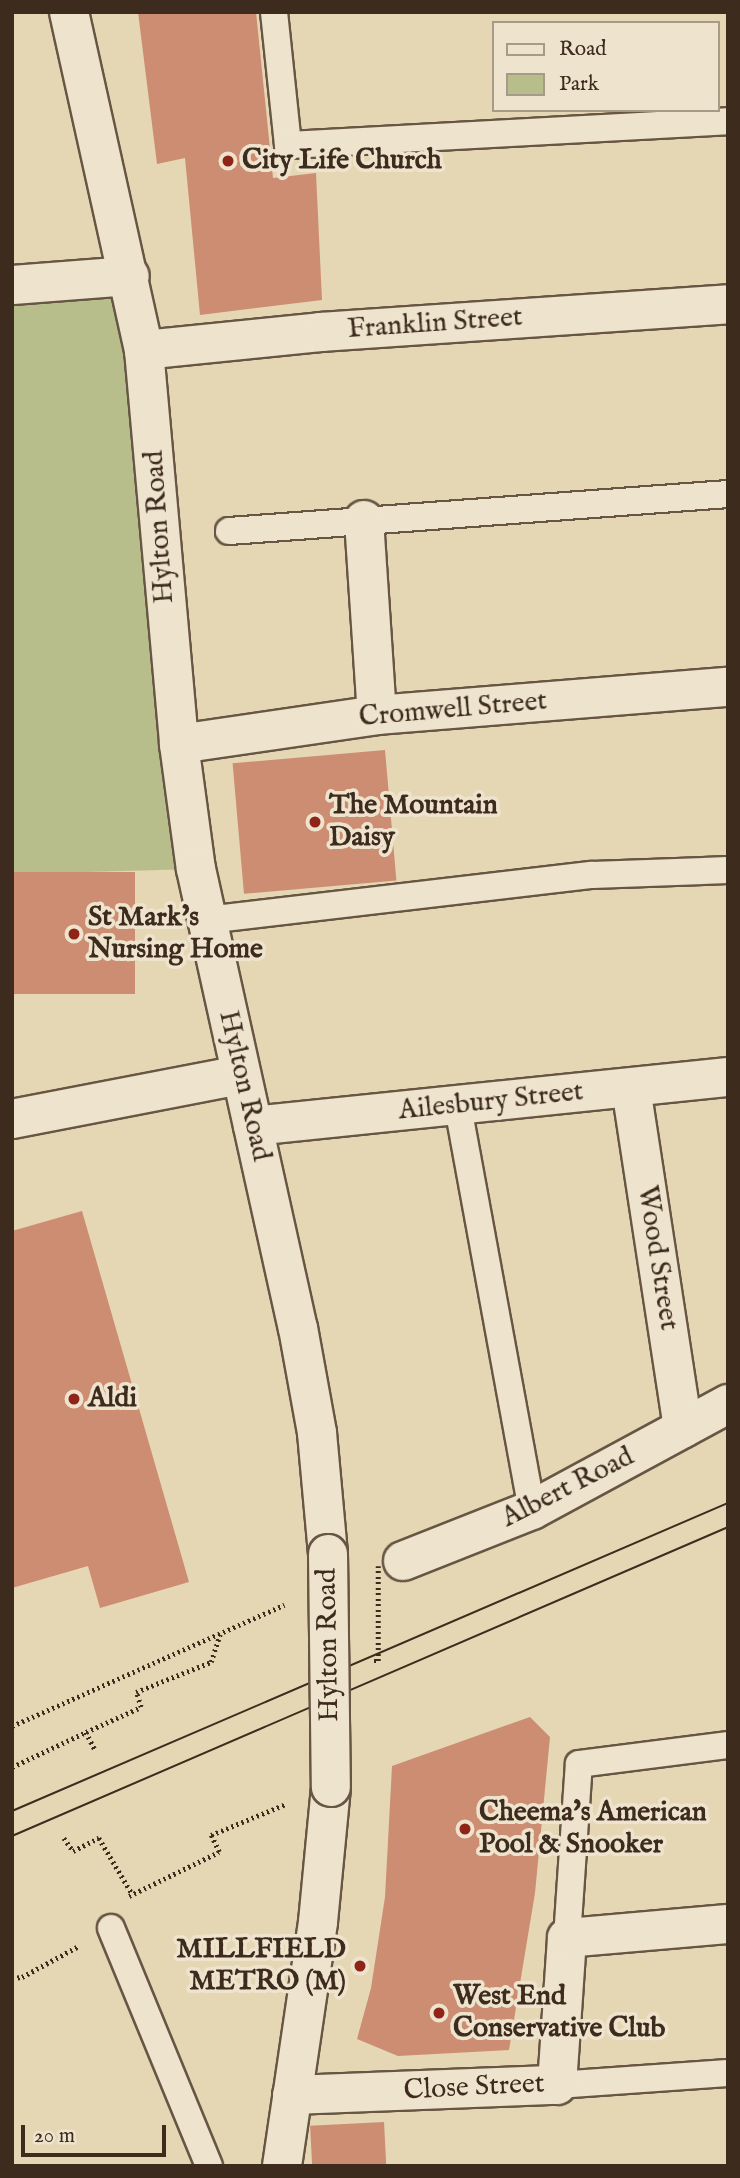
<!DOCTYPE html>
<html>
<head>
<meta charset="utf-8">
<style>
	body { margin:0 }
	#map { position:relative; width:740px; height:2178px; overflow:hidden; background:#e5d6b4; font-family:"IM FELL English",serif }
	div>[style] { position:absolute }
	.green>* { inset:0; background:#b7bd8b }
	.building>* { inset:0; background:#cd8d72; transform-origin:0 0 }
	.path>* { height:4.5px; margin-top:-2.25px; transform-origin:0; background:repeating-linear-gradient(90deg,#3d2c1e 0 2px,transparent 0 5.5px) }
	.roads { filter:drop-shadow(2px 0 #675644) drop-shadow(-2px 0 #675644) drop-shadow(0 2px #675644) drop-shadow(0 -2px #675644) }
	.service>* { height:26px; margin:-13px; padding:0 13px; transform-origin:13px; border-radius:13px; background:#eee4ce }
	.minor>* { height:38px; margin:-19px; padding:0 19px; transform-origin:19px; border-radius:19px; background:#eee4ce }
	.tertiary>* { height:38px; margin:-19px; padding:0 19px; transform-origin:19px; border-radius:19px; background:#eee4ce }
	.tram>* { height:2px; margin:-1px; padding:0 1px; transform-origin:1px; border-radius:1px; background:#3d2c1e }
	.path-bridge>* { height:4.5px; margin-top:-2.25px; transform-origin:0; background:repeating-linear-gradient(90deg,#3d2c1e 0 2px,transparent 0 5.5px) }
	.bridges { filter:drop-shadow(2px 0 #675644) drop-shadow(-2px 0 #675644) drop-shadow(0 2px #675644) drop-shadow(0 -2px #675644) }
	.tertiary-bridge>* { height:38px; margin:-19px; padding:0 19px; transform-origin:19px; border-radius:19px; background:#eee4ce }
	.dots>* { width:19px; height:19px; translate:-50% -50%; box-sizing:border-box; border:4px solid #eee4ce; border-radius:50% }
	span { translate:-50% -50%; white-space:nowrap; text-align:center; line-height:1.15; -webkit-text-stroke:7px #eee4ce; paint-order:stroke }
	.poi-label { font-size:28px; color:#3d2c1e; font-weight:700 }
	.left { translate:0 -50%; text-align:left }
	.right { translate:-100% -50%; text-align:right }
	.street-label { font-size:28px; color:#3d2c1e }
	.frame { position:absolute; inset:0; border:14px solid #3d2c1e; pointer-events:none }
	.legend { position:absolute; left:492px; top:21px; width:228px; height:91px; box-sizing:border-box; background:#eee4ce; border:2px solid #a79a88; margin:0; padding:9px 12px; list-style:none; font-size:21px; color:#3d2c1e }
	.legend li { display:flex; align-items:center; gap:14px; height:35px }
	.legend b { width:35px; border:2px solid #a79a88 }
	.scale { position:absolute; left:21px; top:2125px; width:145px; height:32px; box-sizing:border-box; border:4px solid #3d2c1e; border-top:0; padding-left:9px; font-size:21px; line-height:24px; white-space:nowrap; color:#3d2c1e; -webkit-text-stroke:5px #eee4ce; paint-order:stroke }
</style>
</head>
<body>
<div id="map">
	<div class="green">
		<div style="clip-path:polygon(130px 276px,196px 869px,12px 874px,12px 285px)"></div>
	</div>
	<div class="building">
		<div style="clip-path:polygon(138px 12px,256px 12px,273px 178px,316px 173px,322px 300px,200px 315px,185px 158px,157px 164px)"></div>
		<div style="left:385px;top:750px;width:131px;height:153px;rotate:85deg"></div>
		<div style="left:135px;top:872px;width:122px;height:123px;rotate:90deg"></div>
		<div style="clip-path:polygon(82px 1211px,189px 1582px,100px 1608px,88px 1566px,12px 1588px,12px 1231px)"></div>
		<div style="clip-path:polygon(530px 1717px,550px 1737px,535px 1893px,509px 2050px,398px 2056px,357px 2039px,371px 1988px,385px 1897px,392px 1766px)"></div>
		<div style="left:384px;top:2122px;width:44px;height:74px;rotate:87deg"></div>
	</div>
	<div class="path">
		<div style="left:12px;top:1726px;width:298px;rotate:-24deg"></div>
		<div style="left:86px;top:1732px;width:60px;rotate:-24.4deg"></div>
		<div style="left:141px;top:1707px;width:16px;rotate:-108deg"></div>
		<div style="left:136px;top:1692px;width:81px;rotate:-21.8deg"></div>
		<div style="left:211px;top:1662px;width:29px;rotate:-72deg"></div>
		<div style="left:12px;top:1767px;width:82px;rotate:-25.3deg"></div>
		<div style="left:86px;top:1732px;width:20px;rotate:63deg"></div>
		<div style="left:64px;top:1838px;width:16px;rotate:55deg"></div>
		<div style="left:73px;top:1851px;width:29px;rotate:-27deg"></div>
		<div style="left:99px;top:1838px;width:63px;rotate:59.3deg"></div>
		<div style="left:129px;top:1896px;width:100px;rotate:-26.1deg"></div>
		<div style="left:219px;top:1852px;width:19px;rotate:-115deg"></div>
		<div style="left:211px;top:1835px;width:81px;rotate:-22.5deg"></div>
		<div style="left:12px;top:1978px;width:10px;rotate:-6deg"></div>
		<div style="left:22px;top:1977px;width:63px;rotate:-28.6deg"></div>
	</div>
	<div class="roads">
		<div class="service">
			<div style="left:274px;top:12px;width:134px;rotate:84deg"></div>
			<div style="left:288px;top:145px;width:441px;rotate:-3.1deg"></div>
			<div style="left:229px;top:531px;width:500px;rotate:-4.24deg"></div>
			<div style="left:207px;top:920px;width:388px;rotate:-6.7deg"></div>
			<div style="left:592px;top:875px;width:136px;rotate:-2.1deg"></div>
			<div style="left:458px;top:1107px;width:410px;rotate:79.6deg"></div>
			<div style="left:111px;top:1928px;width:257px;rotate:67.6deg"></div>
			<div style="left:567px;top:1938px;width:174px;rotate:-86.1deg"></div>
			<div style="left:579px;top:1764px;width:150px;rotate:-7.3deg"></div>
			<div style="left:557px;top:2085px;width:171px;rotate:-4deg"></div>
		</div>
		<div class="minor">
			<div style="left:12px;top:285px;width:118px;rotate:-4.4deg"></div>
			<div style="left:144px;top:350px;width:178px;rotate:-5.8deg"></div>
			<div style="left:321px;top:332px;width:408px;rotate:-3.9deg"></div>
			<div style="left:364px;top:520px;width:195px;rotate:86.2deg"></div>
			<div style="left:179px;top:744px;width:200px;rotate:-8.3deg"></div>
			<div style="left:377px;top:715px;width:352px;rotate:-4.6deg"></div>
			<div style="left:631px;top:1088px;width:344px;rotate:81.3deg"></div>
			<div style="left:12px;top:1119px;width:233px;rotate:-10.9deg"></div>
			<div style="left:253px;top:1126px;width:478px;rotate:-5.9deg"></div>
			<div style="left:403px;top:1561px;width:139px;rotate:-21.6deg"></div>
			<div style="left:532px;top:1510px;width:223px;rotate:-28.4deg"></div>
			<div style="left:292px;top:2095px;width:265px;rotate:-2.2deg"></div>
			<div style="left:557px;top:2085px;width:147px;rotate:-86.1deg"></div>
			<div style="left:567px;top:1938px;width:162px;rotate:-5deg"></div>
		</div>
		<div class="tertiary">
			<div style="left:69px;top:12px;width:346px;rotate:77.5deg"></div>
			<div style="left:144px;top:350px;width:396px;rotate:84.9deg"></div>
			<div style="left:179px;top:744px;width:126px;rotate:82.3deg"></div>
			<div style="left:196px;top:869px;width:470px;rotate:77.5deg"></div>
			<div style="left:298px;top:1328px;width:107px;rotate:79.7deg"></div>
			<div style="left:317px;top:1433px;width:121px;rotate:84.8deg"></div>
			<div style="left:282px;top:2166px;width:247px;rotate:-81.6deg"></div>
			<div style="left:318px;top:1922px;width:136px;rotate:-84.5deg"></div>
		</div>
	</div>
	<div class="tram">
		<div style="left:12px;top:1811px;width:779px;rotate:-23.28deg"></div>
		<div style="left:12px;top:1836px;width:780px;rotate:-23.34deg"></div>
	</div>
	<div class="path-bridge">
		<div style="left:374px;top:1661px;width:4px"></div>
		<div style="left:378px;top:1661px;width:95px;rotate:-90deg"></div>
	</div>
	<div class="bridges">
		<div class="tertiary-bridge">
			<div style="left:328px;top:1554px;width:233px;rotate:89.3deg"></div>
		</div>
	</div>
	<div class="dots">
		<div style="left:228px;top:161px;background:#8f2418"></div>
		<div style="left:315px;top:822px;background:#8f2418"></div>
		<div style="left:74px;top:934px;background:#8f2418"></div>
		<div style="left:74px;top:1399px;background:#8f2418"></div>
		<div style="left:465px;top:1829px;background:#8f2418"></div>
		<div style="left:360px;top:1966px;background:#8f2418"></div>
		<div style="left:439px;top:2013px;background:#8f2418"></div>
	</div>
	<div class="poi-label">
		<span class="left" style="left:242px;top:161px">City Life Church</span>
		<span class="left" style="left:329px;top:822px">The Mountain<br>Daisy</span>
		<span class="left" style="left:88px;top:934px">St Mark's<br>Nursing Home</span>
		<span class="left" style="left:88px;top:1399px">Aldi</span>
		<span class="left" style="left:479px;top:1829px">Cheema's American<br>Pool &amp; Snooker</span>
		<span class="right" style="left:346px;top:1966px">MILLFIELD<br>METRO (M)</span>
		<span class="left" style="left:453px;top:2013px">West End<br>Conservative Club</span>
	</div>
	<div class="street-label">
		<span style="left:435px;top:324px;rotate:-4deg">Franklin Street</span>
		<span style="left:160px;top:527px;rotate:-94deg">Hylton Road</span>
		<span style="left:453px;top:710px;rotate:-5deg">Cromwell Street</span>
		<span style="left:244px;top:1086px;rotate:77deg">Hylton Road</span>
		<span style="left:491px;top:1102px;rotate:-6deg">Ailesbury Street</span>
		<span style="left:657px;top:1258px;rotate:81deg">Wood Street</span>
		<span style="left:568px;top:1488px;rotate:-27deg">Albert Road</span>
		<span style="left:329px;top:1645px;rotate:-91deg">Hylton Road</span>
		<span style="left:474px;top:2088px;rotate:-3deg">Close Street</span>
	</div>
	<div class="frame"></div>
	<ul class="legend">
	<li><b style="height:9px;background:#eee4ce"></b>Road</li>
	<li><b style="height:19px;background:#b7bd8b"></b>Park</li>
	</ul>
	<div class="scale">20 m</div>
</div>
</body>
</html>
